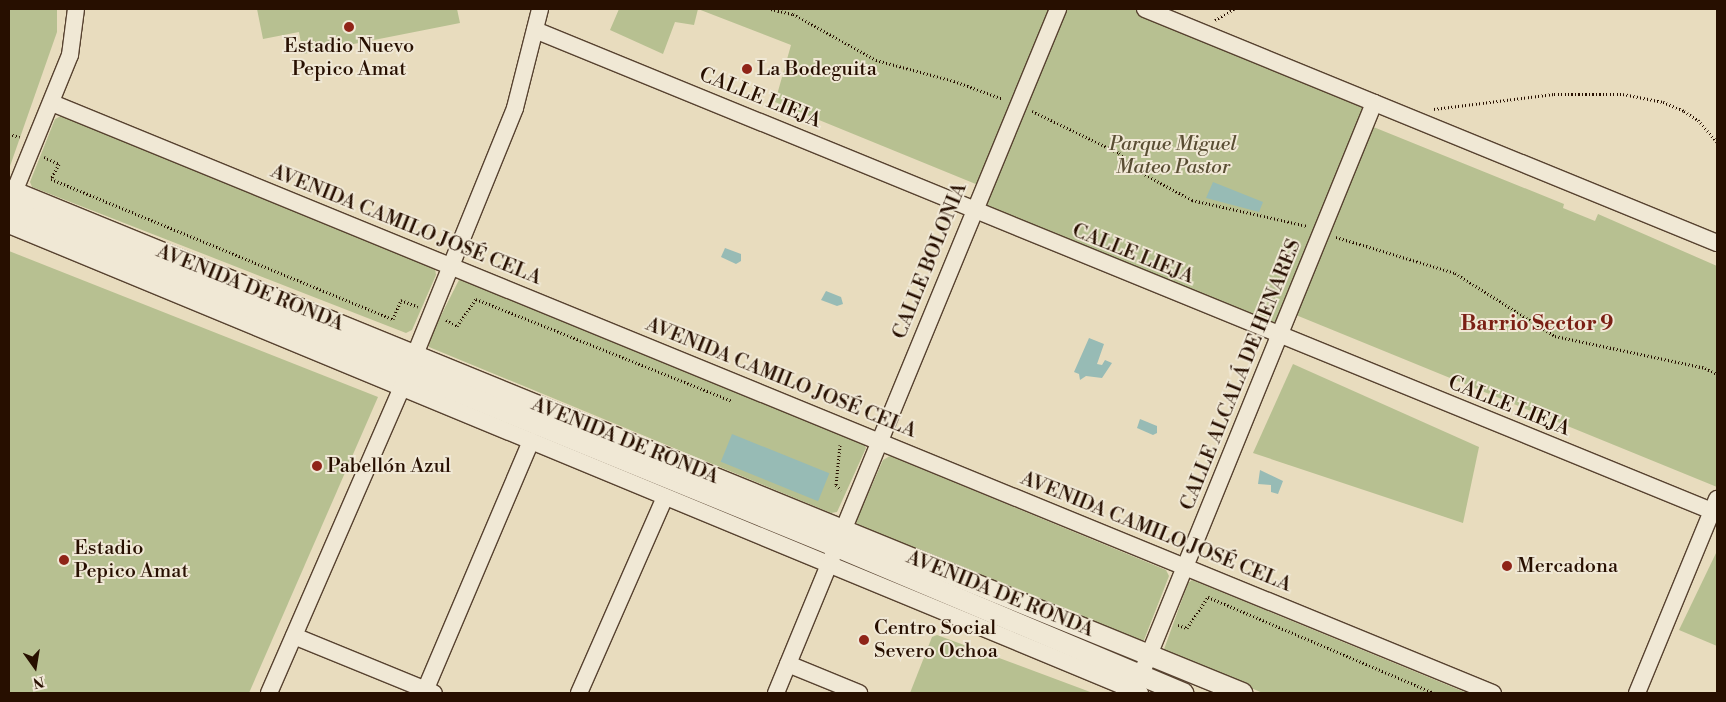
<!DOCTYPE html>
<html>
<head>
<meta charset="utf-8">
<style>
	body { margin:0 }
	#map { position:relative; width:1726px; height:702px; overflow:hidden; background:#e8dcbe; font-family:"Libre Bodoni",serif }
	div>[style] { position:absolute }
	.green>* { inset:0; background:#b7c091 }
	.water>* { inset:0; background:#97bbb5; transform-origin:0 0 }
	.path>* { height:3px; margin-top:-1.5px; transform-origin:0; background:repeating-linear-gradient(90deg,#270f00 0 1px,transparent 0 3.5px) }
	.roads { filter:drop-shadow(1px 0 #574230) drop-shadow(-1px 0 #574230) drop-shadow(0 1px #574230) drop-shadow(0 -1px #574230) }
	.minor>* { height:16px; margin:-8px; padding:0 8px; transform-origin:8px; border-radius:8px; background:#f0e8d5 }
	.tertiary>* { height:20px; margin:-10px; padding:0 10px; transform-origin:10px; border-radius:10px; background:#f0e8d5 }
	.dots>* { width:14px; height:14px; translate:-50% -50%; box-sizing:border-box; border:2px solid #f0e8d5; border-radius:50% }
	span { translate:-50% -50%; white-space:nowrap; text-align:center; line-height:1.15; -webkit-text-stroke:4px #f0e8d5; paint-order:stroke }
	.poi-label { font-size:20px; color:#270f00 }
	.left { translate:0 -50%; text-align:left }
	.street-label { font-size:20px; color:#270f00 }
	.park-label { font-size:20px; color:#594d33; font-style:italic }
	.neighbourhood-label { font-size:21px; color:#7a1f14; font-weight:700 }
	.frame { position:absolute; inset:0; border:10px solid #270f00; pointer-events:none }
	.north { position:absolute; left:10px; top:642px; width:50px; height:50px; -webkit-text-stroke:4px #f0e8d5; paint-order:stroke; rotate:167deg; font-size:14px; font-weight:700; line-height:20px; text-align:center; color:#270f00 }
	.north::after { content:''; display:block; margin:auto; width:18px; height:22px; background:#270f00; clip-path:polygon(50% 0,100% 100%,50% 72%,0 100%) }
</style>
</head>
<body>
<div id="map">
	<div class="green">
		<div style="clip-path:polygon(9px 9px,57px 9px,57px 32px,9px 169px)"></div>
		<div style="clip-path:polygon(257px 9px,457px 9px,460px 23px,303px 54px,299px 32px,263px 39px)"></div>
		<div style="clip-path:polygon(619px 9px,1145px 9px,1374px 103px,1366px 124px,1564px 204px,1563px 208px,1595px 221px,1598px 214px,1717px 266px,1717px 487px,1291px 313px,1281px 337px,973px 211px,983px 187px,775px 102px,791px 45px,698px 9px,694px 25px,675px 22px,663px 54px,610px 30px)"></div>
		<div style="clip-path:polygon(61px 116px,435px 268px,436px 275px,412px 330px,406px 333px,32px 187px,30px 182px,55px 119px)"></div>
		<div style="clip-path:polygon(9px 251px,378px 397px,249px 693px,9px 693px)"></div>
		<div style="clip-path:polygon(460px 278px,864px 444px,866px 448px,837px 512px,831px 513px,429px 347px,428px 341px)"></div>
		<div style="clip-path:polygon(1293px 364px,1479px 447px,1463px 523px,1253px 453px)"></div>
		<div style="clip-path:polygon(890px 456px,1166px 570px,1169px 576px,1144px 640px,1139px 641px,858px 527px,856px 521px,883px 460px)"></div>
		<div style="clip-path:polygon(1717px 551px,1717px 646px,1679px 630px)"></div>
		<div style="clip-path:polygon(1192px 580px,1467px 693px,1263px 693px,1163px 652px,1188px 583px)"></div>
		<div style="clip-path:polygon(937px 635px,1093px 693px,910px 693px,932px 637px)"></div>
	</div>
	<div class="water">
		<div style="clip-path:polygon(1213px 182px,1263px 202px,1259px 212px,1206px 198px)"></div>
		<div style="clip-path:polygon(725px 248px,741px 254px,741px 261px,736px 264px,721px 257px)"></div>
		<div style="clip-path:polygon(826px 291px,841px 297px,843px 304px,837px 306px,821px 300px)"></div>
		<div style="clip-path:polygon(1089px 338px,1104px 344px,1097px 364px,1102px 365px,1105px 360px,1112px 363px,1102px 378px,1086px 376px,1080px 380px,1079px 374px,1074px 372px)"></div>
		<div style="clip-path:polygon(1140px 419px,1157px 426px,1157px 433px,1153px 435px,1137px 428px)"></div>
		<div style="left:732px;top:434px;width:105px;height:30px;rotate:22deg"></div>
		<div style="clip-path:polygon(1260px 470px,1283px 481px,1278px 494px,1271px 492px,1271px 485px,1258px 484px)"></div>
	</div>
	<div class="path">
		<div style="left:771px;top:9px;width:23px;rotate:13deg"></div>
		<div style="left:793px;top:14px;width:95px;rotate:29deg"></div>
		<div style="left:876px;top:60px;width:81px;rotate:15.1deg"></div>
		<div style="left:954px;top:81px;width:52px;rotate:20.2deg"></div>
		<div style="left:1215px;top:20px;width:22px;rotate:-30deg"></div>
		<div style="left:1434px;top:109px;width:121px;rotate:-7.1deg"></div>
		<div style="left:1554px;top:94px;width:69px"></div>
		<div style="left:1623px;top:94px;width:41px;rotate:11.3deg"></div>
		<div style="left:1663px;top:102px;width:23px;rotate:23deg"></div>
		<div style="left:1684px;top:111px;width:17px;rotate:33deg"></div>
		<div style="left:1698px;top:120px;width:29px;rotate:49deg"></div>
		<div style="left:1032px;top:111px;width:97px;rotate:25.8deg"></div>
		<div style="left:1119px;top:153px;width:30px;rotate:41deg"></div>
		<div style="left:1142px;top:173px;width:57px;rotate:28.4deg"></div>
		<div style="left:1192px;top:200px;width:118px;rotate:12.7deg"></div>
		<div style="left:9px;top:134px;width:11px;rotate:15deg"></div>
		<div style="left:44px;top:157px;width:17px;rotate:25deg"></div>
		<div style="left:59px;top:164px;width:17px;rotate:118deg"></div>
		<div style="left:51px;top:179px;width:370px;rotate:22.3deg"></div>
		<div style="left:393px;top:319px;width:21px;rotate:-67deg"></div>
		<div style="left:401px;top:300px;width:18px;rotate:22deg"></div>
		<div style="left:1336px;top:237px;width:124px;rotate:16.8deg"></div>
		<div style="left:1455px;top:273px;width:118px;rotate:32.2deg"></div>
		<div style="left:1555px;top:336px;width:153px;rotate:12deg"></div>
		<div style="left:1705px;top:368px;width:13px;rotate:27deg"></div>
		<div style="left:446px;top:320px;width:13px;rotate:29deg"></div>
		<div style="left:457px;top:326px;width:33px;rotate:-55deg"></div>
		<div style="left:476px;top:299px;width:276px;rotate:21.7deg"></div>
		<div style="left:840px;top:445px;width:40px;rotate:95.7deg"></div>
		<div style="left:836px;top:485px;width:7px;rotate:45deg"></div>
		<div style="left:1178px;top:625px;width:9px;rotate:18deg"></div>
		<div style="left:1187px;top:628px;width:37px;rotate:-56deg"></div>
		<div style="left:1208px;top:597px;width:246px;rotate:23deg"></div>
	</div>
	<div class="roads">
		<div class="minor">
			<div style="left:1145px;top:9px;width:618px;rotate:22.25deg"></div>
			<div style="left:535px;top:30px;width:1277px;rotate:22.23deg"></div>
			<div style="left:52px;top:103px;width:1557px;rotate:22.27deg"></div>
			<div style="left:10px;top:202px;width:159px;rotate:-67.8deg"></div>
			<div style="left:70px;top:55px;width:46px;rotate:-82.6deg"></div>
			<div style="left:9px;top:225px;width:1224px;rotate:22.48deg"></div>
			<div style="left:294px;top:636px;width:151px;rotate:22.2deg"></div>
			<div style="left:788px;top:664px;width:77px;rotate:22.2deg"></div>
			<div style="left:1136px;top:687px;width:631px;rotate:-67.83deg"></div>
			<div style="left:269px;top:693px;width:331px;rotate:-66.5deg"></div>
			<div style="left:401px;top:389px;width:303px;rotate:-67.9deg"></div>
			<div style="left:515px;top:108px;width:102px;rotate:-75.8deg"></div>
			<div style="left:424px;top:693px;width:274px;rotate:-67deg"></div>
			<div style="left:579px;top:693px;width:214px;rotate:-66.3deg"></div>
			<div style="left:776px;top:693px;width:740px;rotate:-67.59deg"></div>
			<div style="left:1637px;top:693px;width:210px;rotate:-67.6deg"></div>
		</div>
		<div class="tertiary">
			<div style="left:9px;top:190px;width:1332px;rotate:22.19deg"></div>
			<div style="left:9px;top:209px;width:894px;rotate:22.21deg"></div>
			<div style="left:837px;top:547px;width:376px;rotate:22.9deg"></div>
		</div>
	</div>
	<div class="dots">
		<div style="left:349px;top:27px;background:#8f2418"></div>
		<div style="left:747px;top:69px;background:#8f2418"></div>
		<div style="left:317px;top:466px;background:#8f2418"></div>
		<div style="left:64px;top:560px;background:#8f2418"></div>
		<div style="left:1507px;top:566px;background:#8f2418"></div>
		<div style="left:864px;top:640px;background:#8f2418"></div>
	</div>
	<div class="poi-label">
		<span style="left:349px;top:58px">Estadio Nuevo<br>Pepico Amat</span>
		<span class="left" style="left:757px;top:69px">La Bodeguita</span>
		<span class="left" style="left:327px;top:466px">Pabellón Azul</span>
		<span class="left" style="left:74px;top:560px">Estadio<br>Pepico Amat</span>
		<span class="left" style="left:1517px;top:566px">Mercadona</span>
		<span class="left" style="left:874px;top:640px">Centro Social<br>Severo Ochoa</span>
	</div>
	<div class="street-label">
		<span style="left:760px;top:98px;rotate:22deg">CALLE LIEJA</span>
		<span style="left:406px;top:225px;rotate:22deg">AVENIDA CAMILO JOSÉ CELA</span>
		<span style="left:1133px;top:254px;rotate:22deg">CALLE LIEJA</span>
		<span style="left:930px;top:261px;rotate:-68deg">CALLE BOLONIA</span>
		<span style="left:250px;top:288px;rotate:22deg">AVENIDA DE RONDA</span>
		<span style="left:1241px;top:375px;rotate:-68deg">CALLE ALCALÁ DE HENARES</span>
		<span style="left:781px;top:378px;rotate:22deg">AVENIDA CAMILO JOSÉ CELA</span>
		<span style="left:1509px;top:406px;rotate:22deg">CALLE LIEJA</span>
		<span style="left:625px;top:441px;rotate:22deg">AVENIDA DE RONDA</span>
		<span style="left:1156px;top:532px;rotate:22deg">AVENIDA CAMILO JOSÉ CELA</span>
		<span style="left:1000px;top:594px;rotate:22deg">AVENIDA DE RONDA</span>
	</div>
	<div class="park-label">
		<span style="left:1173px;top:156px">Parque Miguel<br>Mateo Pastor</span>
	</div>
	<div class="neighbourhood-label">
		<span style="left:1537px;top:324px">Barrio Sector 9</span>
	</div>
	<div class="frame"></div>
	<div class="north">N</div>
</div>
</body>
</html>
